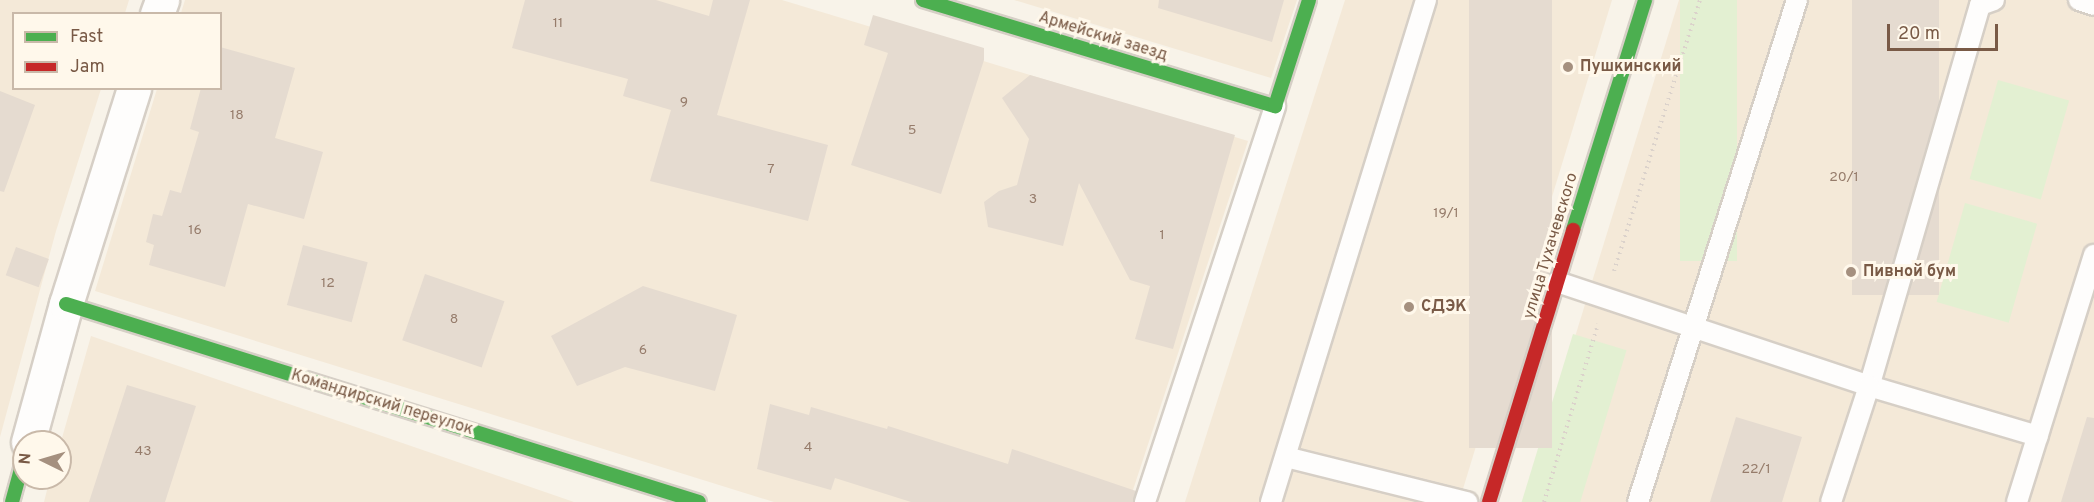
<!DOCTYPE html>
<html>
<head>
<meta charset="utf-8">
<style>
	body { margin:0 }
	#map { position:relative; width:2094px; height:502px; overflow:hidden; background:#f8f3e9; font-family:Overpass,sans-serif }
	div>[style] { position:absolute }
	.residential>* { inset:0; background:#f4e9d8 }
	.green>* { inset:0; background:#e3f0d2; transform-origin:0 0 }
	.building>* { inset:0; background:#e5dbd0; transform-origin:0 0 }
	.path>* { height:4px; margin-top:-2px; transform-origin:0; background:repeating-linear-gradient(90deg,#dbd2cb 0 1.5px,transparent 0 6px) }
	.roads { filter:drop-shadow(2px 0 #d6cfc6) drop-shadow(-2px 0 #d6cfc6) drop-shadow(0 2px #d6cfc6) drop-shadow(0 -2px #d6cfc6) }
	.lane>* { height:20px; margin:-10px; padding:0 10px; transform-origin:10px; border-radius:10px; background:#fefdfc }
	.street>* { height:33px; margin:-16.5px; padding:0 16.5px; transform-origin:16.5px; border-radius:16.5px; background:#fefdfc }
	.fast>* { height:14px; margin:-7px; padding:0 7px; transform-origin:7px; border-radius:7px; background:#4caf50 }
	.jam>* { height:14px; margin:-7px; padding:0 7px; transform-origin:7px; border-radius:7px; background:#c62828 }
	.dots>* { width:16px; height:16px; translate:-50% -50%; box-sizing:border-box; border:3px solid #fff8eb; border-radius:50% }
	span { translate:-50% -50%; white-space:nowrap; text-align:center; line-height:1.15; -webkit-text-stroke:6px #fff8eb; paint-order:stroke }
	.number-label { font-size:14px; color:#967c6b }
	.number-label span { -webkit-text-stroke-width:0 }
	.street-label { font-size:16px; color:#795a46 }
	.poi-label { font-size:16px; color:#795a46; font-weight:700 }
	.left { translate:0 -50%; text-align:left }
	.legend { position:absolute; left:12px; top:12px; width:210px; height:78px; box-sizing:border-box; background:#fff8eb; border:2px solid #c9b9a9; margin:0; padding:8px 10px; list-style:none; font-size:18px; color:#795a46 }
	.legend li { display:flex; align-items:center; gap:12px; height:30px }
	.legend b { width:30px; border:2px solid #c9b9a9 }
	.north { position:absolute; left:12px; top:430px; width:60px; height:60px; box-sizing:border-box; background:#fff8eb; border:2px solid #c9b9a9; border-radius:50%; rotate:275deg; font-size:16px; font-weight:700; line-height:24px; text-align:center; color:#795a46 }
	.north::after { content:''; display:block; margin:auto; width:21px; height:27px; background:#a5907f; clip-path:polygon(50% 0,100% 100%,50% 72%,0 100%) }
	.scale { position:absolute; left:1887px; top:24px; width:111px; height:27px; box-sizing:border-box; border:3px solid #795a46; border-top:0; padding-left:8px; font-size:18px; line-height:21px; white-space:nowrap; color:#795a46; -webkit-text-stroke:4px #fff8eb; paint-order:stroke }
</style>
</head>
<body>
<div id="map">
	<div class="residential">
		<div style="clip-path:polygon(0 0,129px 0,125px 13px,14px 14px,14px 88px,101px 89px,56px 231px,0 437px)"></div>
		<div style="clip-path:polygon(185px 0,782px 0,1248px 141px,1129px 502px,774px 502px,95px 291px,157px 89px,220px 88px,220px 14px,181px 13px)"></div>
		<div style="clip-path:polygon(1014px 0,1297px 0,1271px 78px)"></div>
		<div style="clip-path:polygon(1345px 0,1612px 0,1459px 502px,1185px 502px)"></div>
		<div style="clip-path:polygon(1679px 0,2094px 0,2094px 502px,1524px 502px)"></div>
		<div style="clip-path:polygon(91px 336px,574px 502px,44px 502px,50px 478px,60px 478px,60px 445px)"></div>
	</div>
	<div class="green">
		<div style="left:1680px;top:0;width:57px;height:261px"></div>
		<div style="left:1998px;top:80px;width:74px;height:103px;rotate:16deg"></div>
		<div style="left:1965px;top:203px;width:75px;height:103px;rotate:16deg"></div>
		<div style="left:1573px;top:334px;width:56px;height:176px;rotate:17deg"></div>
	</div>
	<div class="building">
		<div style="clip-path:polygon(525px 0,656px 0,709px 16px,713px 0,750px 0,717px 115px,828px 145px,808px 221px,650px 181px,671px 110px,623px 96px,628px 79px,512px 48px)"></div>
		<div style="clip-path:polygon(1159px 0,1284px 0,1272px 42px,1158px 8px)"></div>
		<div style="left:1469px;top:0;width:83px;height:448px"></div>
		<div style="left:1852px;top:0;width:87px;height:295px"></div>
		<div style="clip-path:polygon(873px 15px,984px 48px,984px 60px,941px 194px,851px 165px,888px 53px,864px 45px)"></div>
		<div style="clip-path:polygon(220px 47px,295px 68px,275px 138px,323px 152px,304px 219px,248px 204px,225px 287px,149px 265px,154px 245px,146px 242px,153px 214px,162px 216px,170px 190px,181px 193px,199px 132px,190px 129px,201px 88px,220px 88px)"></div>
		<div style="clip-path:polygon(1030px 75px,1235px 135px,1173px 349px,1135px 339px,1150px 286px,1130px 280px,1079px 183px,1063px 246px,988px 227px,984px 202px,999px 191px,1017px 185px,1029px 139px,1002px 98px)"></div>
		<div style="clip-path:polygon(0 91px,35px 105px,4px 192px,0 191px)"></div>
		<div style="left:303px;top:245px;width:67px;height:62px;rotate:15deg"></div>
		<div style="left:16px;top:247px;width:35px;height:30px;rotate:20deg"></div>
		<div style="left:425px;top:274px;width:84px;height:70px;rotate:19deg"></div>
		<div style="clip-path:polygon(643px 286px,737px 315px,715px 391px,625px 367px,577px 386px,551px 336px)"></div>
		<div style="clip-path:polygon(127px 385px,196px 406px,165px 502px,89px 502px)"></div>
		<div style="clip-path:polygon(770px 404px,809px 415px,811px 407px,887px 429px,888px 426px,1008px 464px,1012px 449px,1136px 491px,1133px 502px,911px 502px,835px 478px,831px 490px,757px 469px)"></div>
		<div style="clip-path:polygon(1736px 417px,1802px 437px,1782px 502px,1710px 502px)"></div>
		<div style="clip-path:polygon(2087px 417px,2094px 418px,2094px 502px,2061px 502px)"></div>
	</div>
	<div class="path">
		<div style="left:1614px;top:271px;width:284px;rotate:-72.4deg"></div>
		<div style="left:1544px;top:502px;width:186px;rotate:-73.1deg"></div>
	</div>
	<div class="roads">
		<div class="lane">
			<div style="left:1994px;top:0;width:15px;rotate:160deg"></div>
			<div style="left:1980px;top:5px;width:397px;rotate:106.2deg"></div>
			<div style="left:1869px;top:386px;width:176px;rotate:16.5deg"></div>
			<div style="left:2079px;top:0;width:16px;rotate:18deg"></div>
			<div style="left:1557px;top:282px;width:329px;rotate:18.4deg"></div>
			<div style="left:1869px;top:386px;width:122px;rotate:108.1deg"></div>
			<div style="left:1286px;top:457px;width:187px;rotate:14deg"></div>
			<div style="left:1145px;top:502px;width:417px;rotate:-71.8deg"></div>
			<div style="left:1271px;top:502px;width:525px;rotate:-72.84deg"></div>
			<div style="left:1638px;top:502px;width:527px;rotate:-72.43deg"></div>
			<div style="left:2017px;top:502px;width:259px;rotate:-72.7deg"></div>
		</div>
		<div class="street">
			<div style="left:157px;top:14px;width:15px;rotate:-70deg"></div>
			<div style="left:28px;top:442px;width:143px;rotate:-74.6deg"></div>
			<div style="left:66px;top:304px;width:226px;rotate:-72.5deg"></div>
		</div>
		<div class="fast">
			<div style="left:923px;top:0;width:368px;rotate:16.8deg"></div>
			<div style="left:1275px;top:106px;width:111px;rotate:-72.2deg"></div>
			<div style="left:1573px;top:230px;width:241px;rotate:-72.6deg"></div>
			<div style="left:66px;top:304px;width:663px;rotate:17.37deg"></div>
			<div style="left:12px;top:502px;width:46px;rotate:-74.7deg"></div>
		</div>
		<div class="jam">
			<div style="left:1489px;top:502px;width:285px;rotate:-72.8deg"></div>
		</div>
	</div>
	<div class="dots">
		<div style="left:1568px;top:67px;background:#a5907f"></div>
		<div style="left:1851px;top:272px;background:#a5907f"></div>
		<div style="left:1409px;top:307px;background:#a5907f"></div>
	</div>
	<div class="number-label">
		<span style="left:558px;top:24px">11</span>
		<span style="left:684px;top:103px">9</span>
		<span style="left:237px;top:116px">18</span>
		<span style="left:912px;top:131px">5</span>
		<span style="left:771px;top:170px">7</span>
		<span style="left:1844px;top:178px">20/1</span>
		<span style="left:1033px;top:200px">3</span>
		<span style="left:1446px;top:214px">19/1</span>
		<span style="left:195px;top:231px">16</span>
		<span style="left:1162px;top:236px">1</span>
		<span style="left:328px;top:284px">12</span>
		<span style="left:454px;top:320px">8</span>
		<span style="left:643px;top:351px">6</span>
		<span style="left:808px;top:448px">4</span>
		<span style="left:143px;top:452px">43</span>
		<span style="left:1756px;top:470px">22/1</span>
	</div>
	<div class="street-label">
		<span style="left:1103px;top:37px;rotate:17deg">Армейский заезд</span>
		<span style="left:1551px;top:246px;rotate:-73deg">улица Тухачевского</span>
		<span style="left:382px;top:403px;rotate:17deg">Командирский переулок</span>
	</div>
	<div class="poi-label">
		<span class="left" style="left:1580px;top:67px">Пушкинский</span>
		<span class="left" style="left:1863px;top:272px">Пивной бум</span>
		<span class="left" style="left:1421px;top:307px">СДЭК</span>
	</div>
	<ul class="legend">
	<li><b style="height:8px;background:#4caf50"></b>Fast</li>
	<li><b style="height:8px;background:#c62828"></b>Jam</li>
	</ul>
	<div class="north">N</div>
	<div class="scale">20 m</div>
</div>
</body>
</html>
